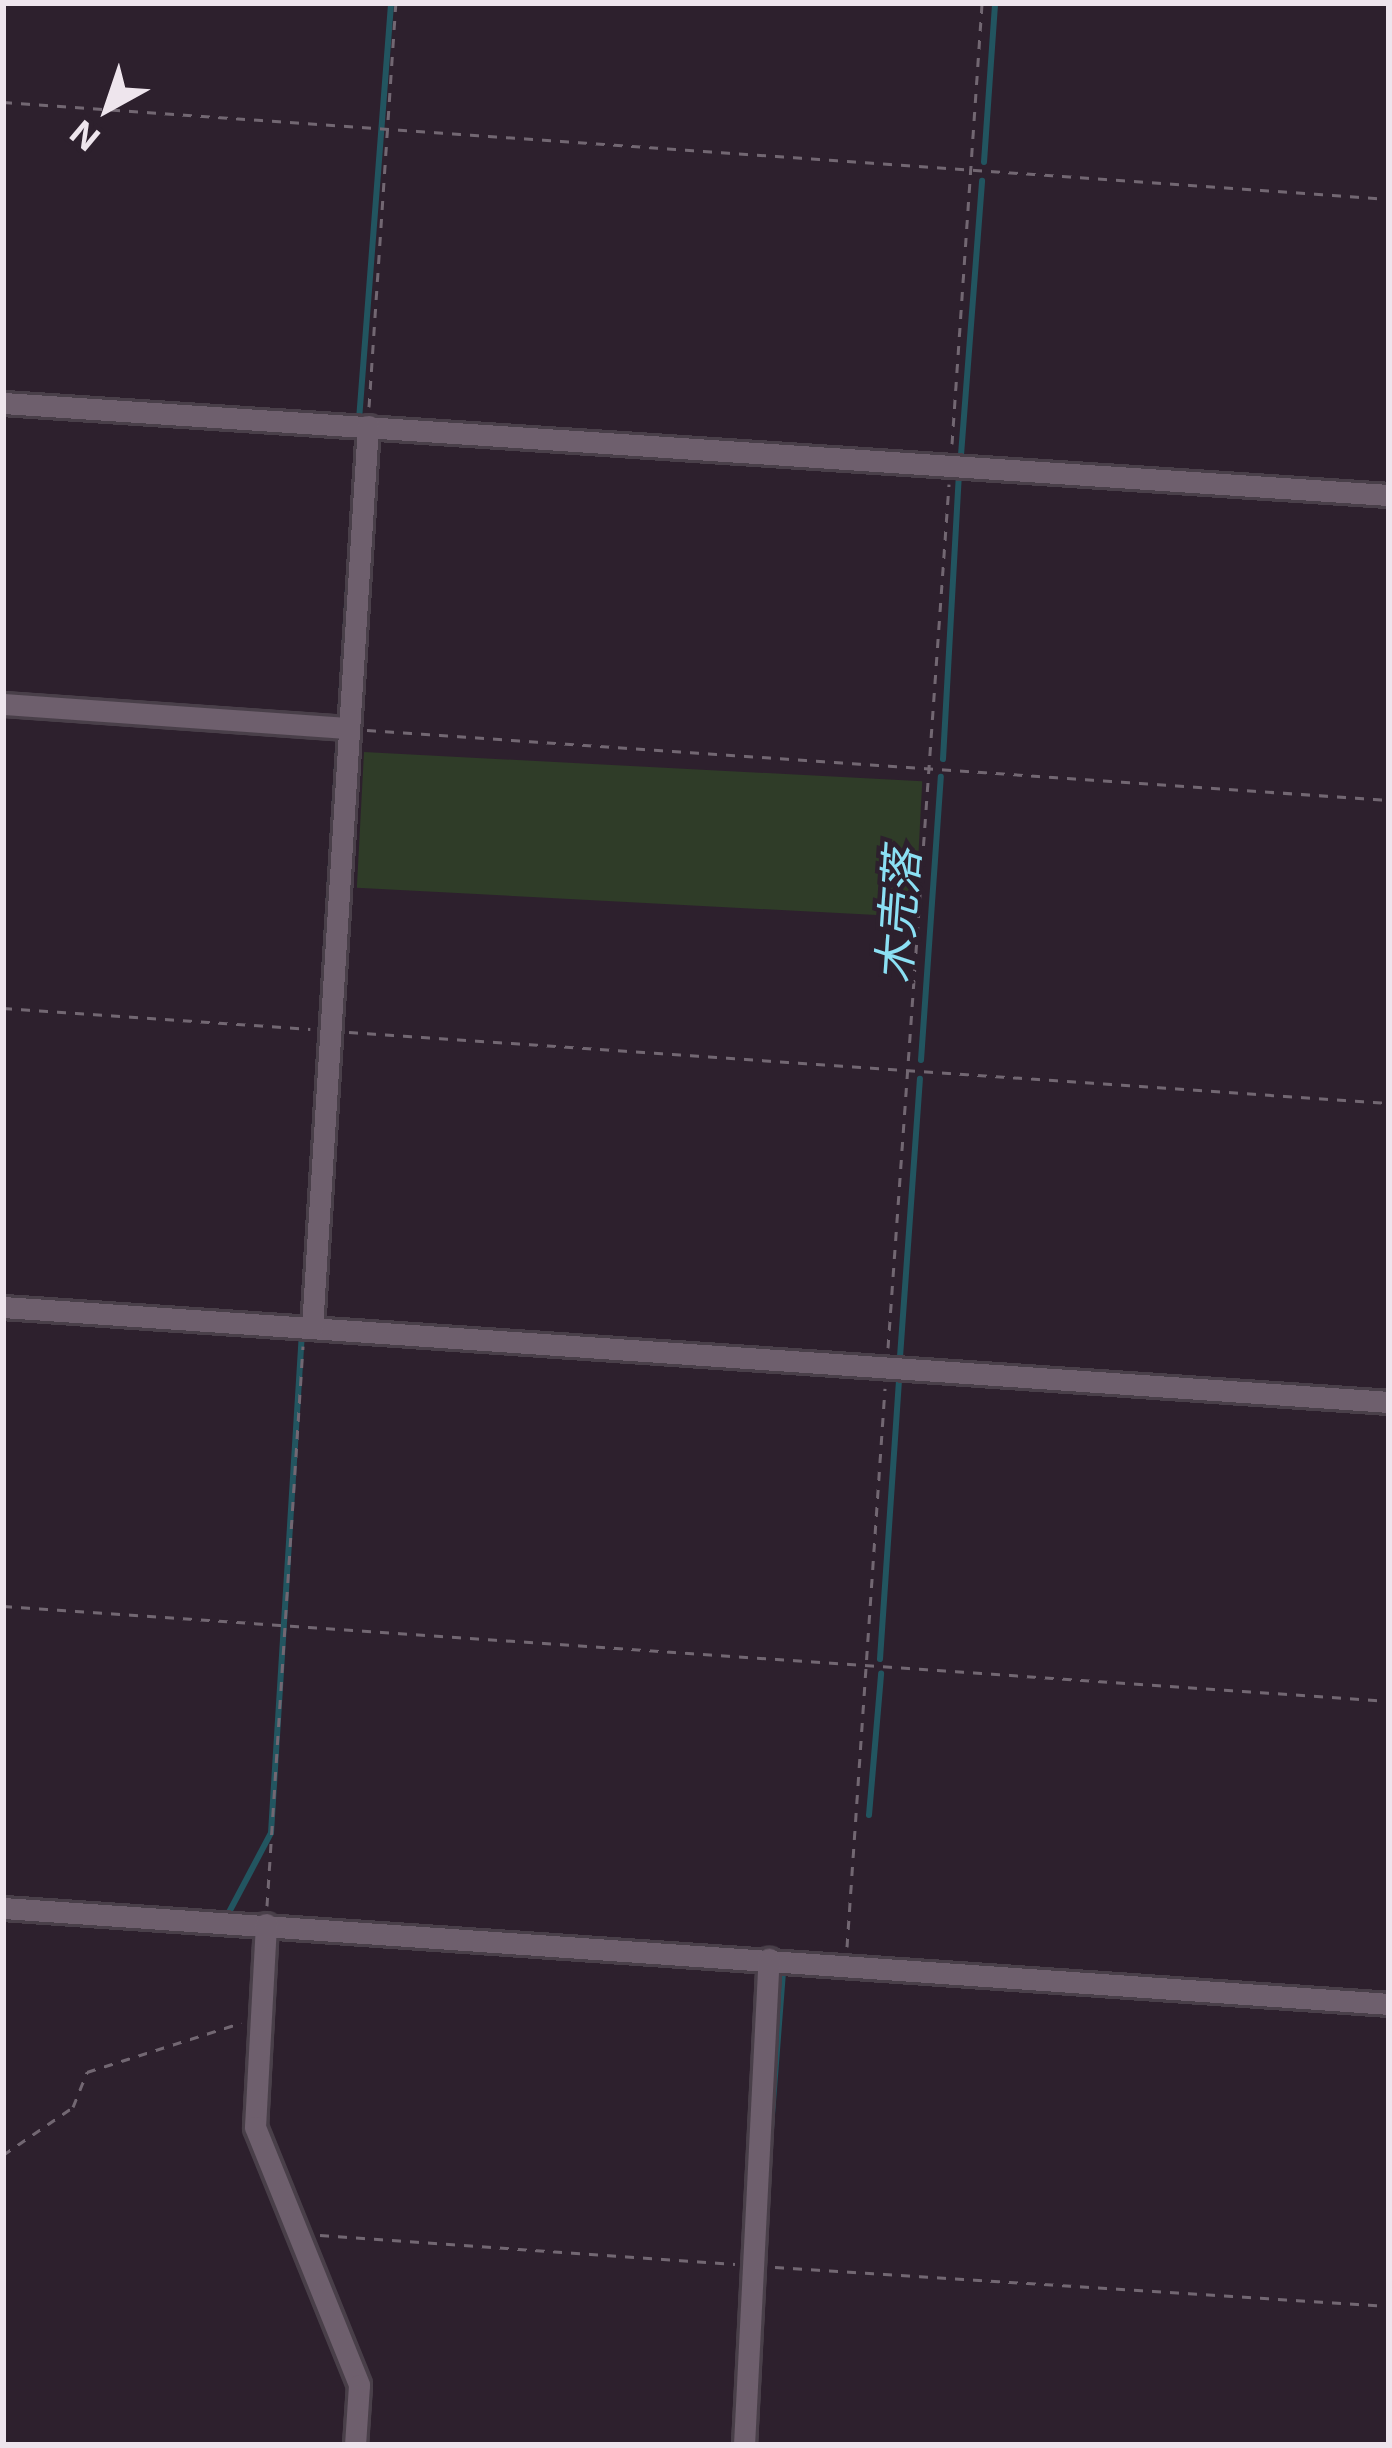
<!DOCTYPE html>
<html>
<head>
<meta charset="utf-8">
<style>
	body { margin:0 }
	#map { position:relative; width:1392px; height:2448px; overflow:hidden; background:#2d202d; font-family:Inter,"Noto Sans JP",sans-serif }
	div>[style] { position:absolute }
	.green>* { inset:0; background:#2f3c28; transform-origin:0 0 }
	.stream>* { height:6px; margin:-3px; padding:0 3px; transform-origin:3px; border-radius:3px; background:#225560 }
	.path>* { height:3px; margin-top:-1.5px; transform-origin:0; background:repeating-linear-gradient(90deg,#726772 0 9px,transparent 0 18px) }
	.roads { filter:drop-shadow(3px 0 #493f49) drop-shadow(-3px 0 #493f49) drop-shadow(0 3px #493f49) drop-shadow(0 -3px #493f49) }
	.street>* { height:21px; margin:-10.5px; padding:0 10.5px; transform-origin:10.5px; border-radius:10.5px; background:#6e5f6d }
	span { translate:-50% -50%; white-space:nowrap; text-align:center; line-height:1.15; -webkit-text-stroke:9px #2d202d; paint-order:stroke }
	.water-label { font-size:45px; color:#8be0f4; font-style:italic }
	.frame { position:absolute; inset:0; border:6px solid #eee5ed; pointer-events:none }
	.north { position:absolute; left:48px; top:48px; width:120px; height:120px; -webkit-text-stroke:9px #2d202d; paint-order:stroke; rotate:220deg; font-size:33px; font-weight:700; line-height:48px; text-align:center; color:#eee5ed }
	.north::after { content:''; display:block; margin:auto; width:42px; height:54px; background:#eee5ed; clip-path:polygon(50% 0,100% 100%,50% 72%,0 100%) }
</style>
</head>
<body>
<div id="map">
	<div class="green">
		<div style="left:364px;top:752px;width:559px;height:136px;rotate:3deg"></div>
	</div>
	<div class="stream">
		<div style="left:984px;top:162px;width:159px;rotate:-86deg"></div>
		<div style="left:359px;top:420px;width:418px;rotate:-85.6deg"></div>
		<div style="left:961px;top:455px;width:275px;rotate:-85.6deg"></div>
		<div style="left:943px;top:759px;width:282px;rotate:-86.8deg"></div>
		<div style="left:921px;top:1060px;width:284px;rotate:-86deg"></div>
		<div style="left:900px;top:1357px;width:279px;rotate:-85.9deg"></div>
		<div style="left:880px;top:1659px;width:279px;rotate:-86.1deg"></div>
		<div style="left:869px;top:1815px;width:142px;rotate:-85.1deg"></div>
		<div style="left:227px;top:1916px;width:94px;rotate:-62.1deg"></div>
		<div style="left:271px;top:1833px;width:1246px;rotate:-86.46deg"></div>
		<div style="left:769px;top:2154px;width:183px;rotate:-85.6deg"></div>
	</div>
	<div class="path">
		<div style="left:3px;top:102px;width:1389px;rotate:4deg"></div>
		<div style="left:369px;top:407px;width:405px;rotate:-86.2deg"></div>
		<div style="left:952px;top:444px;width:442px;rotate:-86.1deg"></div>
		<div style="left:367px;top:730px;width:1024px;rotate:3.92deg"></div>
		<div style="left:3px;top:1008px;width:308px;rotate:3.9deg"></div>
		<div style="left:349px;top:1032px;width:1042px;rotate:3.91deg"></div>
		<div style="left:888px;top:1348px;width:866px;rotate:-85.96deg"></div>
		<div style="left:3px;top:1606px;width:1389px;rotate:3.92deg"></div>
		<div style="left:267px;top:1906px;width:561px;rotate:-86.32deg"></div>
		<div style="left:847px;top:1947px;width:560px;rotate:-86.11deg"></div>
		<div style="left:3px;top:2155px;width:85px;rotate:-34.4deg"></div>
		<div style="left:73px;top:2107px;width:38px;rotate:-68deg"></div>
		<div style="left:87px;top:2072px;width:162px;rotate:-17.7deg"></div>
		<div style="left:320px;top:2235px;width:416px;rotate:4deg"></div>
		<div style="left:775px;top:2267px;width:615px;rotate:3.63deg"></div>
	</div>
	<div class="roads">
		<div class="street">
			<div style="left:3px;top:403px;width:1389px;rotate:3.8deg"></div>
			<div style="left:3px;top:704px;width:345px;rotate:4deg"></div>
			<div style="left:3px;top:1307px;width:1389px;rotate:3.92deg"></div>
			<div style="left:312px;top:1328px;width:904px;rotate:-86.45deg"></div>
			<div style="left:3px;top:1908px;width:1389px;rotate:3.96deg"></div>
			<div style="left:266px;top:1924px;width:203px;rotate:93.1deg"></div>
			<div style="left:255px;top:2127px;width:278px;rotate:68deg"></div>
			<div style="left:359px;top:2385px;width:60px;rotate:93.8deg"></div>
			<div style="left:744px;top:2445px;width:487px;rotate:-87.1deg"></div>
		</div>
	</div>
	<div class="water-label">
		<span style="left:898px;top:916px;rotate:-86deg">木売落</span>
	</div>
	<div class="frame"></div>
	<div class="north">N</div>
</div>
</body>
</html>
